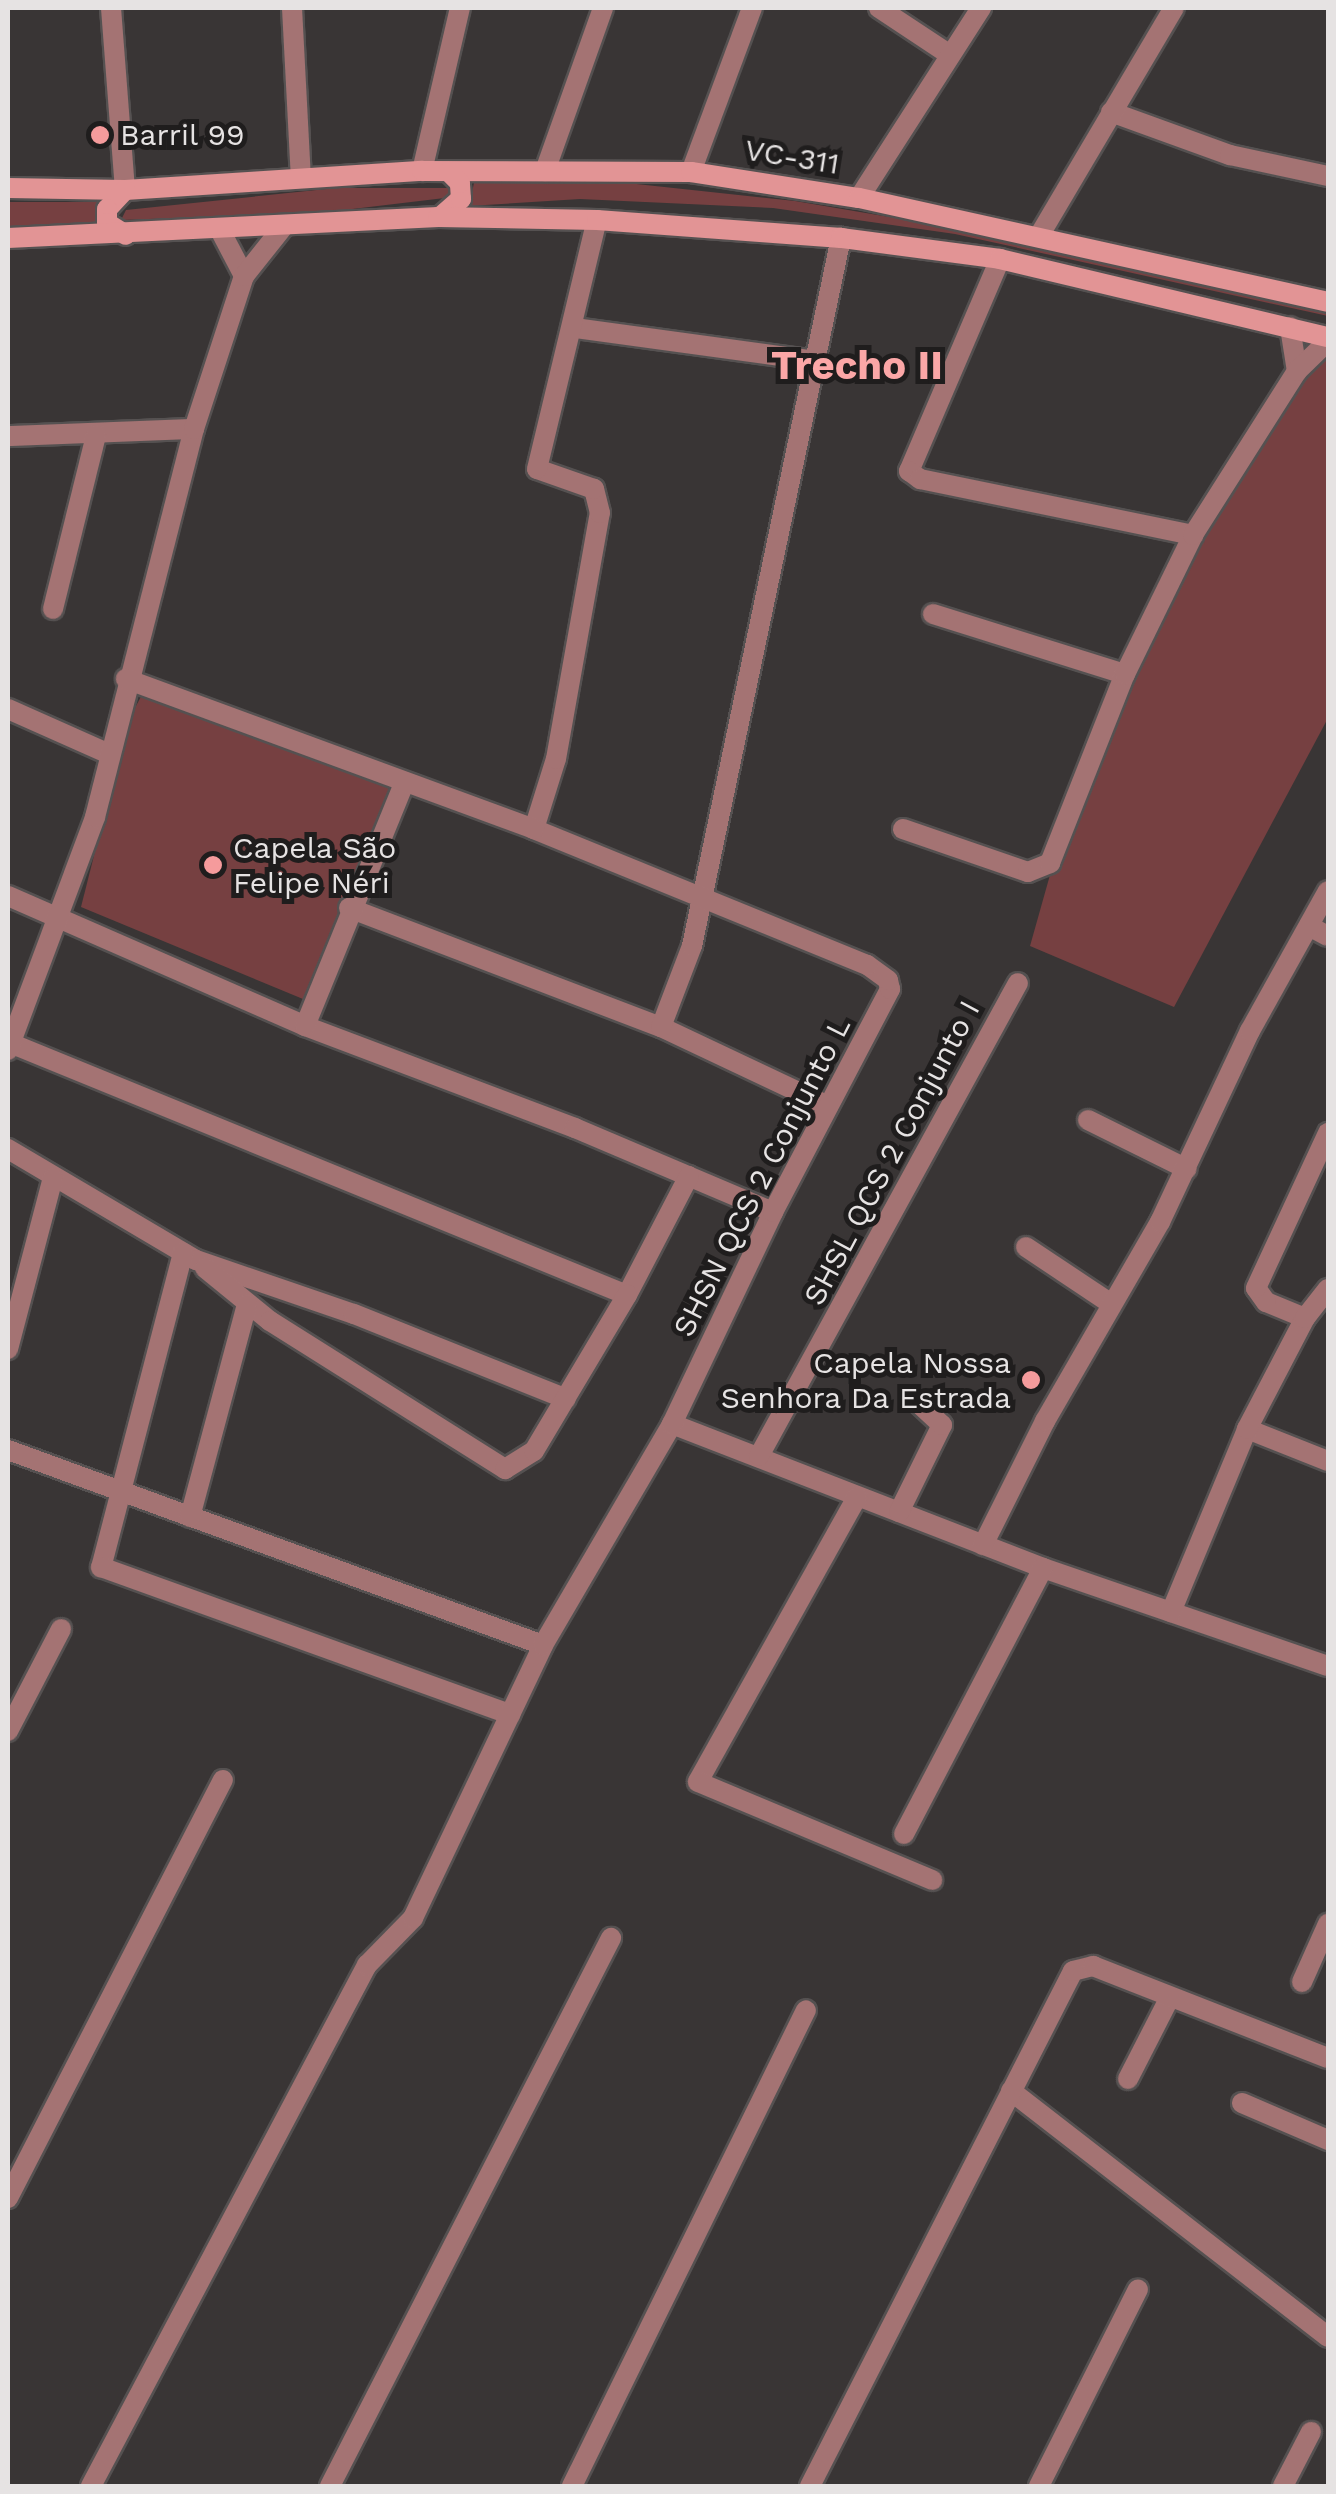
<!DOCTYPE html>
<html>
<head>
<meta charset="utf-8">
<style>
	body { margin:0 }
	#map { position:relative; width:1336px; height:2494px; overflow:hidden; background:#393535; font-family:"Work Sans",sans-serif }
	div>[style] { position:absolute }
	.green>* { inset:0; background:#764041; transform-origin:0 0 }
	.roads { filter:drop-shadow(2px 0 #555151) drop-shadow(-2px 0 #555151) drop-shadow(0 2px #555151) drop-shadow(0 -2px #555151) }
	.minor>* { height:20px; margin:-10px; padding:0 10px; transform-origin:10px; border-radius:10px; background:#a47373 }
	.secondary>* { height:20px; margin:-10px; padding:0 10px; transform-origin:10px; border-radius:10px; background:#e29495 }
	.dots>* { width:28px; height:28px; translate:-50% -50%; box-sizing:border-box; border:5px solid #1f1d1d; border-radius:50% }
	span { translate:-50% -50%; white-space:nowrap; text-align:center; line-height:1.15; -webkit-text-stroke:10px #1f1d1d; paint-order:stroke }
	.poi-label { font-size:30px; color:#e6e3e3 }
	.left { translate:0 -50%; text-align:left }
	.right { translate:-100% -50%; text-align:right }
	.street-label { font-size:30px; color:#e6e3e3 }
	.district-label { font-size:40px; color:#fba7a7; font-weight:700 }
	.frame { position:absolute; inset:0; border:10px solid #e6e3e3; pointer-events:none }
</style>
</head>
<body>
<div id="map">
	<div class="green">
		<div style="clip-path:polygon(590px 179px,795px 201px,1025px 240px,1328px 310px,1328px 316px,955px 234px,773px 208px,580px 199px,469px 206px,474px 183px)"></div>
		<div style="clip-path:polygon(336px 188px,454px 188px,453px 197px,319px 213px,121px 220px,126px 210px)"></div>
		<div style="left:8px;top:202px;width:93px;height:24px"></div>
		<div style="clip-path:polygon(1328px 354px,1328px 718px,1174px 1007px,1030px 946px,1057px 850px,1125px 674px,1297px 371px)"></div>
		<div style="clip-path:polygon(145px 689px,382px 778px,389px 789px,303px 999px,81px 907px,128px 721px)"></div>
	</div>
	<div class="roads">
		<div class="minor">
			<div style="left:111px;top:8px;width:183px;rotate:85.6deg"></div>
			<div style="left:292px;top:8px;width:170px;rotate:87deg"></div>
			<div style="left:879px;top:8px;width:85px;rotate:33.5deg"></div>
			<div style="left:1111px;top:112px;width:127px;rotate:19.9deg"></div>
			<div style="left:1230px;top:155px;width:100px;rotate:12.1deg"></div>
			<div style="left:422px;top:171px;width:167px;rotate:-76.9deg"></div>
			<div style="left:545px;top:171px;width:173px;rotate:-70.4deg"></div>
			<div style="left:691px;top:172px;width:175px;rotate:-69.6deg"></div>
			<div style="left:859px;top:198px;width:226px;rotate:-57.3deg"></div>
			<div style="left:220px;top:230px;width:52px;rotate:62.4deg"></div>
			<div style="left:1039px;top:236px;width:265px;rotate:-59.4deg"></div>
			<div style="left:1000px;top:259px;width:231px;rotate:113.2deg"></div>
			<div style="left:909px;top:471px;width:14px;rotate:36deg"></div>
			<div style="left:920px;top:479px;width:279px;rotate:11.6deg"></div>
			<div style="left:1290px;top:327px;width:45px;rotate:81deg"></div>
			<div style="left:575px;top:328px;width:242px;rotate:7.8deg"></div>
			<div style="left:8px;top:436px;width:186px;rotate:-2.2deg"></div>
			<div style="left:53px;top:609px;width:179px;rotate:-76.1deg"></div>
			<div style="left:933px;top:614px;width:201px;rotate:17.4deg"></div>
			<div style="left:8px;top:709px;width:111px;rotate:24deg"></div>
			<div style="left:534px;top:829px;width:73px;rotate:-72.6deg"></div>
			<div style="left:556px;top:759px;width:250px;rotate:-79.9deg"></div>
			<div style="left:600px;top:513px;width:25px;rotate:-104deg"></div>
			<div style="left:594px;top:489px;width:60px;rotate:-160.7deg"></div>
			<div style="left:537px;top:469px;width:256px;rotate:-76.5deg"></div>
			<div style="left:903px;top:829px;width:132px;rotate:19deg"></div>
			<div style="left:1028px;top:872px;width:24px;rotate:-22deg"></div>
			<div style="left:1050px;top:863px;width:203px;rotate:-68.4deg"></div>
			<div style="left:1125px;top:674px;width:155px;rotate:-63.9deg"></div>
			<div style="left:1193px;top:535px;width:194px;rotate:-57.6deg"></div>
			<div style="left:1297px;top:371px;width:43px;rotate:-44.1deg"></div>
			<div style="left:8px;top:896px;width:324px;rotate:23.6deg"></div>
			<div style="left:305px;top:1026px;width:289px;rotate:20.7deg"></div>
			<div style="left:575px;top:1128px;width:215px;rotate:23deg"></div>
			<div style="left:349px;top:908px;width:334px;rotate:20.9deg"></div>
			<div style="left:661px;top:1027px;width:185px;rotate:25.3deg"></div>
			<div style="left:1309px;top:926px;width:21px;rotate:28deg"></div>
			<div style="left:305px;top:1026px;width:262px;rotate:-67.8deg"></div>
			<div style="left:661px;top:1027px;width:87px;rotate:-69.1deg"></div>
			<div style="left:692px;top:946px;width:724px;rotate:-78.12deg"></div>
			<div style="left:10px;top:1043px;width:666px;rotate:22.22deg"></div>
			<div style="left:627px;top:1295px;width:134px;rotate:-62.5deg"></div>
			<div style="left:8px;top:1050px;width:249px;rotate:-69.5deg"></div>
			<div style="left:95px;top:817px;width:400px;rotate:-75.7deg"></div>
			<div style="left:194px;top:429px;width:161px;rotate:-71.9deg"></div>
			<div style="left:244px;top:276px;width:63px;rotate:-51.5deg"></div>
			<div style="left:1088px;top:1120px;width:110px;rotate:26.3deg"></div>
			<div style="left:8px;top:1149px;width:218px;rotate:30.6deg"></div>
			<div style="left:196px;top:1260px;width:167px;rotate:18.9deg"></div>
			<div style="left:354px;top:1314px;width:228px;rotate:21.8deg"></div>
			<div style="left:1026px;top:1247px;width:101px;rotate:33.7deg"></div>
			<div style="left:183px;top:1253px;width:325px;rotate:104.6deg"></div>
			<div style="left:101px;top:1567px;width:435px;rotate:19.8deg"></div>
			<div style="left:205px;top:1268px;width:84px;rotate:39.2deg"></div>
			<div style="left:270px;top:1321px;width:278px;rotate:32.2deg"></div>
			<div style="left:505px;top:1469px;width:34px;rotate:-32deg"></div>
			<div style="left:534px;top:1451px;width:182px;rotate:-59.2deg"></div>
			<div style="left:1305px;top:1318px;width:42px;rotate:-157.7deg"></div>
			<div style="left:1266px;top:1302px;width:17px;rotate:-126deg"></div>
			<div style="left:1256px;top:1288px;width:171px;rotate:-65.1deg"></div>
			<div style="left:8px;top:1349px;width:177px;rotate:-75.3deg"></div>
			<div style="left:672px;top:1424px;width:398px;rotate:21.2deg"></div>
			<div style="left:1043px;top:1568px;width:301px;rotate:19deg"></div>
			<div style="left:1247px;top:1429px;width:87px;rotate:21.6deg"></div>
			<div style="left:8px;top:1450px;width:569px;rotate:20.03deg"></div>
			<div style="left:759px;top:1456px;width:539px;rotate:-61.3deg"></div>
			<div style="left:857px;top:1497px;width:326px;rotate:119.2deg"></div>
			<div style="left:698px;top:1782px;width:254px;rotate:22.7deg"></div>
			<div style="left:899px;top:1512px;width:97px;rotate:-63.7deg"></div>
			<div style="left:942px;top:1425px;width:38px;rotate:-137deg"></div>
			<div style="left:190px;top:1517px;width:220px;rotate:-75deg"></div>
			<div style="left:983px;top:1545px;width:139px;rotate:-63.4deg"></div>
			<div style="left:1045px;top:1421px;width:230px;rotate:-60deg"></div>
			<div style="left:1160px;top:1222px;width:211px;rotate:-64.8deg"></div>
			<div style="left:1250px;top:1031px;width:160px;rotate:-60.9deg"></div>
			<div style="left:1171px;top:1612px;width:198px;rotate:-67.4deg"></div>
			<div style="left:1247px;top:1429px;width:125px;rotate:-62.4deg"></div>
			<div style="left:1305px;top:1318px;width:37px;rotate:-52deg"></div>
			<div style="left:8px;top:1731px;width:115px;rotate:-62.5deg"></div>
			<div style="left:904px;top:1834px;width:300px;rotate:-62.4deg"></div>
			<div style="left:1302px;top:1982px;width:64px;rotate:-65.9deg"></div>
			<div style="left:1128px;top:2079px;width:92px;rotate:-62.9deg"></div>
			<div style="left:1011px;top:2091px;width:401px;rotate:37.8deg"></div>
			<div style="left:1242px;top:2103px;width:94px;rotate:23.3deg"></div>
			<div style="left:8px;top:2198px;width:470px;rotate:-62.8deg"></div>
			<div style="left:91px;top:2486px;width:590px;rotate:-62.09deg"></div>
			<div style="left:367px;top:1965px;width:66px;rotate:-45.6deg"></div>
			<div style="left:413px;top:1918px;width:302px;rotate:-64.5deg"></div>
			<div style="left:543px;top:1645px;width:256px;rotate:-59.7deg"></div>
			<div style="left:672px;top:1424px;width:235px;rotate:-64.5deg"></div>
			<div style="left:773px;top:1212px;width:252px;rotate:-62.3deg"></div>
			<div style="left:890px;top:989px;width:9px;rotate:-103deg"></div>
			<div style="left:888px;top:980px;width:26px;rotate:-144deg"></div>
			<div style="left:867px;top:965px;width:360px;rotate:-157.8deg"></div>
			<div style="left:534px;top:829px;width:435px;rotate:-159.8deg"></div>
			<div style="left:330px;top:2486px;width:616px;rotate:-62.85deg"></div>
			<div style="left:572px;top:2486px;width:530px;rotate:-63.82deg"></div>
			<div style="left:810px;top:2486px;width:578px;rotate:-62.95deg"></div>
			<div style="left:1073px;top:1971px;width:21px;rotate:-14deg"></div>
			<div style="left:1093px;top:1966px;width:252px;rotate:21.4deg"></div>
			<div style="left:1039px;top:2486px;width:220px;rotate:-63.3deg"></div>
			<div style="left:1283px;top:2486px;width:61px;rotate:-62.6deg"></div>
		</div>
		<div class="secondary">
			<div style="left:8px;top:188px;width:117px;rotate:1deg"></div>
			<div style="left:125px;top:190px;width:298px;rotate:-3.7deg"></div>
			<div style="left:422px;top:171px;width:269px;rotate:0.2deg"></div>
			<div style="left:691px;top:172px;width:170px;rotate:8.8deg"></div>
			<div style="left:859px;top:198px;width:480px;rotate:12.5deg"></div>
			<div style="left:125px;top:190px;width:26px;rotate:133deg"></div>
			<div style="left:107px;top:209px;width:14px;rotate:90deg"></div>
			<div style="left:107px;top:223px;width:22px;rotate:32deg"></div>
			<div style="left:440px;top:217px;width:28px;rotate:-41deg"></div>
			<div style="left:461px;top:199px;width:16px;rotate:-94deg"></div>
			<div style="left:460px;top:183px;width:16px;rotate:-135deg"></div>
			<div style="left:8px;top:238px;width:431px;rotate:-2.8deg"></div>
			<div style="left:438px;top:217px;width:159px;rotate:1.1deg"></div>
			<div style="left:597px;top:220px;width:245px;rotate:4.2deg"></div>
			<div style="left:841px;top:238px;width:160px;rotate:7.5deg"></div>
			<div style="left:1000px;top:259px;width:337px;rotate:13.4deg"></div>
		</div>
	</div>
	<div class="dots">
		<div style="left:100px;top:135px;background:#f59b9c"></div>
		<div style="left:213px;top:865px;background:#f59b9c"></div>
		<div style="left:1031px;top:1380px;background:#f59b9c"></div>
	</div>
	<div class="poi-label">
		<span class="left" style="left:120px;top:135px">Barril 99</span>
		<span class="left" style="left:233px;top:865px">Capela São<br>Felipe Néri</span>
		<span class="right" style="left:1011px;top:1380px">Capela Nossa<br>Senhora Da Estrada</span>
	</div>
	<div class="street-label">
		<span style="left:792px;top:157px;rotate:9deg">VC-311</span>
		<span style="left:892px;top:1153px;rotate:-62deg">SHSL QCS 2 Conjunto I</span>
		<span style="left:762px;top:1177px;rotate:-63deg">SHSN QCS 2 Conjunto L</span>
	</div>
	<div class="district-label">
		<span style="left:857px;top:366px">Trecho II</span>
	</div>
	<div class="frame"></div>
</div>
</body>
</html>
